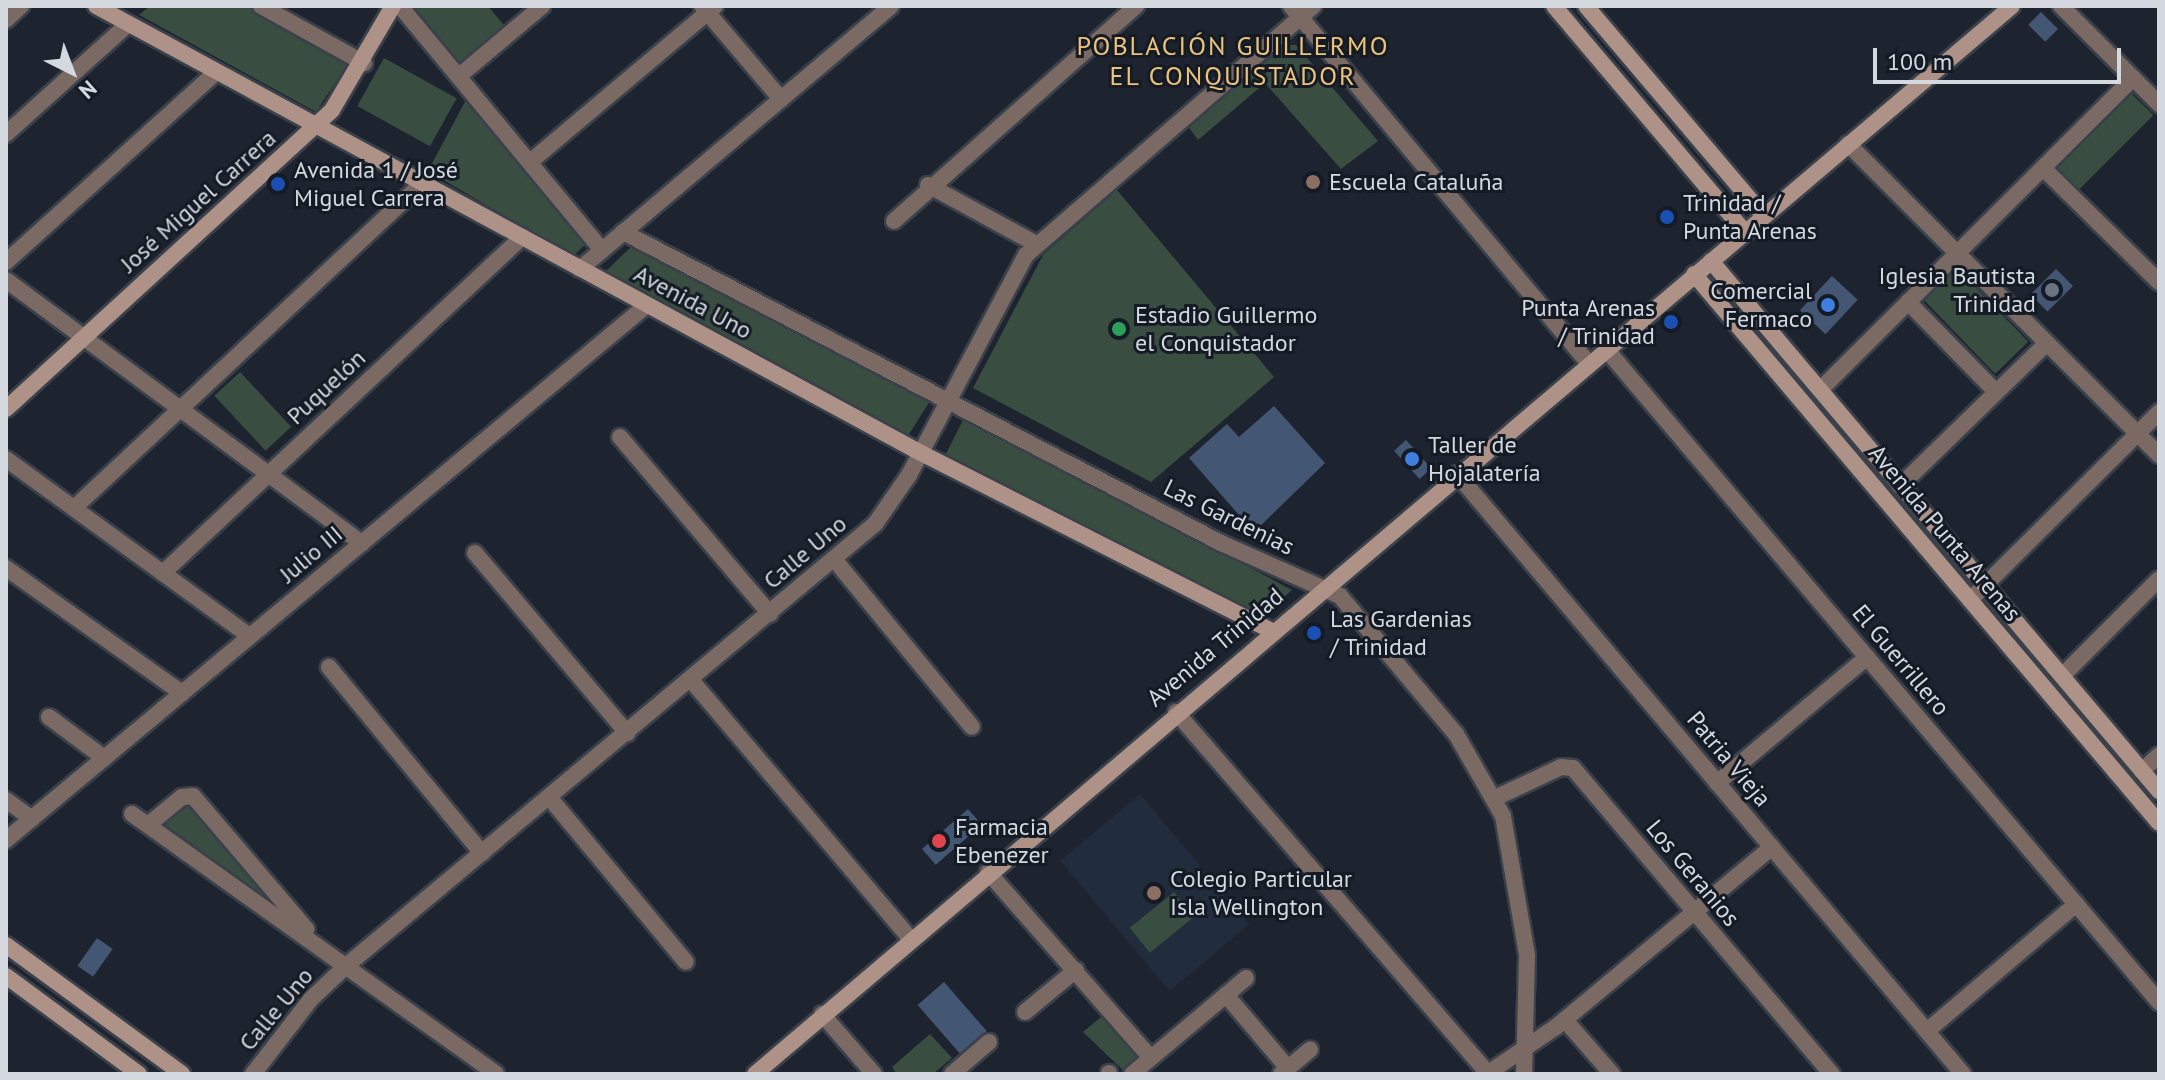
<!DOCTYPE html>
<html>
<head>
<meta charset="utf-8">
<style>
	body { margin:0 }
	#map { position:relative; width:2165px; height:1080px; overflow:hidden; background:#1d242f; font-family:"PT Sans",sans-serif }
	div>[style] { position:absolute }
	.built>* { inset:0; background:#212c3c; transform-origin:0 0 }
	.green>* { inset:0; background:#394d40; transform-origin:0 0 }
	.building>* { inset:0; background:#435775; transform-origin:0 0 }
	.roads { filter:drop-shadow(2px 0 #3a414b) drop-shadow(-2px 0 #3a414b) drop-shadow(0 2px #3a414b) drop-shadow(0 -2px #3a414b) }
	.street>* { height:16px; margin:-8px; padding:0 8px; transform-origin:8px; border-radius:8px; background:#7b6963 }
	.secondary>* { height:16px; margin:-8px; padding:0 8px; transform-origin:8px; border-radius:8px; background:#ae9187 }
	.dots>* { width:22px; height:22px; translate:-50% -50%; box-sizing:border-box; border:4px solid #141b25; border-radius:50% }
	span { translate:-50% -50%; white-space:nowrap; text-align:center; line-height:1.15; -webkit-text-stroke:6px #141b25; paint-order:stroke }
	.poi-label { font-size:24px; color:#d4d9e0 }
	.left { translate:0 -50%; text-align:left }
	.right { translate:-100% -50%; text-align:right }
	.street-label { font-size:24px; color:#d4d9e0 }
	.neighbourhood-label { font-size:26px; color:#ecc27c; letter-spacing:2px }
	.frame { position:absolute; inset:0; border:8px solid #d4d9e0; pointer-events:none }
	.north { position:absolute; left:32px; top:32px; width:80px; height:80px; -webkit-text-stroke:6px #141b25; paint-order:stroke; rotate:138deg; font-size:22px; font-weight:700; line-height:32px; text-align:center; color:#d4d9e0 }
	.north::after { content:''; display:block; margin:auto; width:28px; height:36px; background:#d4d9e0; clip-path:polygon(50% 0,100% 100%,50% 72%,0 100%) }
	.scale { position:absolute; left:1873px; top:48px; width:248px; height:36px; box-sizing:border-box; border:4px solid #d4d9e0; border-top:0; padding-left:10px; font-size:24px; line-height:28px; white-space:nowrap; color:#d4d9e0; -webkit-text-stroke:6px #141b25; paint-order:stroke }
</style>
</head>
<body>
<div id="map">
	<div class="built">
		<div style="left:1140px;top:794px;width:170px;height:104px;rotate:50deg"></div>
	</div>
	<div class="green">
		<div style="clip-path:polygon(150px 6px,252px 6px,350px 61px,316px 112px,139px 15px)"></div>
		<div style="clip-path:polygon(410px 6px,488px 6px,507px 29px,458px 64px)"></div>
		<div style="clip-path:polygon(1286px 45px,1296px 45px,1378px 141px,1341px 169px,1265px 83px,1198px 140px,1188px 126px)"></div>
		<div style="left:384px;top:58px;width:83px;height:55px;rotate:29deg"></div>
		<div style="left:2130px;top:92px;width:33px;height:105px;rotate:45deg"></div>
		<div style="clip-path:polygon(467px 98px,588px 242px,573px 256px,428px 171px)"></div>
		<div style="clip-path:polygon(1117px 190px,1274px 377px,1151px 482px,973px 388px,1043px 255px)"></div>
		<div style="clip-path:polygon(633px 245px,930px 401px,906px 439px,605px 272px)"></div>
		<div style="left:1956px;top:267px;width:104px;height:46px;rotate:46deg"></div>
		<div style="left:240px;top:372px;width:75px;height:35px;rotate:47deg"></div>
		<div style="clip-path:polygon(965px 416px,1292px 590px,1261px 617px,944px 458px)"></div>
		<div style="clip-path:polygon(194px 802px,271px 891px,264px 897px,163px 823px)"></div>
		<div style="left:1174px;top:892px;width:32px;height:57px;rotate:51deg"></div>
		<div style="clip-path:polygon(1101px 1017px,1141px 1062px,1127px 1074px,1083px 1032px)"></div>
		<div style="clip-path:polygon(930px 1034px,952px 1058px,933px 1074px,897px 1074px,892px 1067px)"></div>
	</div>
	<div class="building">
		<div style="left:2041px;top:12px;width:24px;height:18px;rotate:45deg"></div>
		<div style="left:2056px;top:269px;width:24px;height:36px;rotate:45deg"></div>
		<div style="left:1832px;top:276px;width:35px;height:47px;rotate:43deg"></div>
		<div style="clip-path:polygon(1274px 406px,1325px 463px,1254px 532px,1189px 458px,1227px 424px,1239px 437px)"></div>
		<div style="left:1406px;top:440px;width:38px;height:16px;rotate:48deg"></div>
		<div style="left:968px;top:809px;width:21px;height:61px;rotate:49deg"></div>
		<div style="left:97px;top:938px;width:19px;height:34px;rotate:35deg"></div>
		<div style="left:944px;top:982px;width:65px;height:35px;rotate:49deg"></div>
	</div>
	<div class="roads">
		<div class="street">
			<div style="left:261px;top:6px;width:118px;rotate:29deg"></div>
			<div style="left:400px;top:6px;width:317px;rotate:50.4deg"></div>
			<div style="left:702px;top:6px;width:122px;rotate:49.7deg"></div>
			<div style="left:1291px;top:6px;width:464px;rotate:50.2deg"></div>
			<div style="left:2061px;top:6px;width:139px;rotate:45deg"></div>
			<div style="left:6px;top:20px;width:21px;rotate:-43deg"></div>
			<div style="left:459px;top:76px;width:109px;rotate:-40.1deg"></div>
			<div style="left:6px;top:134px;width:164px;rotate:-42deg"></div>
			<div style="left:1848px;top:144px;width:440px;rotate:45deg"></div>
			<div style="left:530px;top:162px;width:242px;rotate:-40.1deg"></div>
			<div style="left:2043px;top:168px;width:163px;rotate:44.5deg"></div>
			<div style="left:928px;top:185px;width:123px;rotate:28.6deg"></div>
			<div style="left:894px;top:221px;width:324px;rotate:-41.6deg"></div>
			<div style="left:623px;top:232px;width:674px;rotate:27.48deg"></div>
			<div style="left:1221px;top:543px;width:130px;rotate:24deg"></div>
			<div style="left:1340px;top:596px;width:180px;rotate:50deg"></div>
			<div style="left:1456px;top:734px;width:95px;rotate:60.2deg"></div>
			<div style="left:1503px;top:816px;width:141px;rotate:80.2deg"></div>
			<div style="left:1527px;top:955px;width:119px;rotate:91.4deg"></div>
			<div style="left:6px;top:262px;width:283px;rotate:-42.1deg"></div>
			<div style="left:580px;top:269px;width:407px;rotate:-40.2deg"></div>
			<div style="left:6px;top:280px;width:443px;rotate:36.5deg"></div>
			<div style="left:1908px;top:302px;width:126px;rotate:45.6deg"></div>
			<div style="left:1606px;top:349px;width:856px;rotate:49.74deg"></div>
			<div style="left:1820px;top:390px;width:442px;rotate:-44.9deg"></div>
			<div style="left:620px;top:437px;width:232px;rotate:49.7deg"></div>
			<div style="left:6px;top:459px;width:301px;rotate:36deg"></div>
			<div style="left:1457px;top:474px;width:785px;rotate:49.86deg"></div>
			<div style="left:1900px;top:486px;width:205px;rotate:-44.2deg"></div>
			<div style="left:74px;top:508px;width:476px;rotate:-43deg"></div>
			<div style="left:475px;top:553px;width:236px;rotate:49.8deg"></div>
			<div style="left:834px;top:559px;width:217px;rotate:50.6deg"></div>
			<div style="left:6px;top:568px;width:216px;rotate:35.4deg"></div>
			<div style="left:163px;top:573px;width:492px;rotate:-43.1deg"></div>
			<div style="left:1970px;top:600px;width:267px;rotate:-44.8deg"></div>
			<div style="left:329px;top:667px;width:241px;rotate:50.6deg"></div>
			<div style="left:2062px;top:676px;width:137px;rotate:-45deg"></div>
			<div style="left:691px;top:680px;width:340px;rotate:49.7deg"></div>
			<div style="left:1176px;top:712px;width:478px;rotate:49.2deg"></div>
			<div style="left:49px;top:717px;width:69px;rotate:36.7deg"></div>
			<div style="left:2142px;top:771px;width:23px;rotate:-43deg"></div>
			<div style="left:1717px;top:783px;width:196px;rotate:-40deg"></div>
			<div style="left:549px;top:797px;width:214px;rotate:50.3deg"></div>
			<div style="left:1495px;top:798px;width:73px;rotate:-25.2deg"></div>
			<div style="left:1561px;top:767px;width:12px;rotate:5deg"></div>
			<div style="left:1573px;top:768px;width:401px;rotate:49.8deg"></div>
			<div style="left:6px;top:800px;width:32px;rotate:36deg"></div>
			<div style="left:132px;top:814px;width:447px;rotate:35.5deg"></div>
			<div style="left:148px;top:825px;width:44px;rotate:-39.5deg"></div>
			<div style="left:182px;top:797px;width:11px;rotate:-5deg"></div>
			<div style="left:193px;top:796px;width:175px;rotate:49.6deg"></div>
			<div style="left:6px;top:840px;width:835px;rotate:-39.85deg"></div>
			<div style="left:988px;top:872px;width:247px;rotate:48.8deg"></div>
			<div style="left:1226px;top:995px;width:96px;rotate:49.7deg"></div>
			<div style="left:1025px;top:1012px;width:66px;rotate:-39.5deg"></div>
			<div style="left:822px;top:1014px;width:79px;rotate:49.1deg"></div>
			<div style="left:1565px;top:1020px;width:72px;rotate:49deg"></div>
			<div style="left:1927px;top:1031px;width:196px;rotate:-40.4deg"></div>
			<div style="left:1109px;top:1073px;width:1px;rotate:90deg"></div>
			<div style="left:253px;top:1074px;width:95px;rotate:-52.3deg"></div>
			<div style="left:311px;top:999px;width:48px;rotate:-43.3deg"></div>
			<div style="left:346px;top:966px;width:689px;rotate:-39.88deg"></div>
			<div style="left:875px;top:524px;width:60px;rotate:-55.2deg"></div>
			<div style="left:909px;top:475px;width:249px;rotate:-62deg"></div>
			<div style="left:1026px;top:255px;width:380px;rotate:-40.9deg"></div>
			<div style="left:952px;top:1074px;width:49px;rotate:-40.9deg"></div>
			<div style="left:1132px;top:1074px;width:149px;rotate:-40.1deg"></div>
			<div style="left:1281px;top:1074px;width:38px;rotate:-40deg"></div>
			<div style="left:1487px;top:1074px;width:83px;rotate:-34.3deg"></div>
			<div style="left:1556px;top:1027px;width:281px;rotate:-39.8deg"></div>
		</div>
		<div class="secondary">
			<div style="left:96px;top:6px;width:938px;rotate:28.45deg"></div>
			<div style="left:921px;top:453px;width:394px;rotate:26.9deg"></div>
			<div style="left:1554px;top:6px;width:296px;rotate:49.8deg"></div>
			<div style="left:1586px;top:6px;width:275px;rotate:49.7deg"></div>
			<div style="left:1711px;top:261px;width:694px;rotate:49.79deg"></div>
			<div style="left:1694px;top:274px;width:719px;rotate:49.74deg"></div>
			<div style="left:6px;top:409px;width:442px;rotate:-42.5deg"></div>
			<div style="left:332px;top:110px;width:121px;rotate:-59.6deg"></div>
			<div style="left:6px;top:945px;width:218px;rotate:36.2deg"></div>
			<div style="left:6px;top:976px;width:165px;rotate:36.4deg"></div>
			<div style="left:755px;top:1074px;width:1649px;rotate:-40.35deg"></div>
		</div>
	</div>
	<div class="dots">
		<div style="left:1313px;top:182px;background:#8d6e63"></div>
		<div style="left:278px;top:184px;background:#1a4fb4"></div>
		<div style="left:1667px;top:217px;background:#1a4fb4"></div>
		<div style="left:2052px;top:290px;background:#6b7280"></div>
		<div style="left:1828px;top:305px;background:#3f7fe0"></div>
		<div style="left:1671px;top:322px;background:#1a4fb4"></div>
		<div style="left:1119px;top:329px;background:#2e9e5b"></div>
		<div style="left:1412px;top:459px;background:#3f7fe0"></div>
		<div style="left:1314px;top:633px;background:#1a4fb4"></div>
		<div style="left:939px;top:841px;background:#e0444e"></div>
		<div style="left:1154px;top:893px;background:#8d6e63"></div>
	</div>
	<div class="poi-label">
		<span class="left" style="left:294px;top:184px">Avenida 1 / José<br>Miguel Carrera</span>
		<span class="left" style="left:1329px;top:182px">Escuela Cataluña</span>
		<span class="left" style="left:1683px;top:217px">Trinidad /<br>Punta Arenas</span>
		<span class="right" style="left:2036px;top:290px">Iglesia Bautista<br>Trinidad</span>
		<span class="right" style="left:1812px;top:305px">Comercial<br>Fermaco</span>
		<span class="right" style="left:1655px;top:322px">Punta Arenas<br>/ Trinidad</span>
		<span class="left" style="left:1135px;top:329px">Estadio Guillermo<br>el Conquistador</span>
		<span class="left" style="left:1428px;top:459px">Taller de<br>Hojalatería</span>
		<span class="left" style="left:1330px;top:633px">Las Gardenias<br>/ Trinidad</span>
		<span class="left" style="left:955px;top:841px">Farmacia<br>Ebenezer</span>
		<span class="left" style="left:1170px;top:893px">Colegio Particular<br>Isla Wellington</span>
	</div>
	<div class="street-label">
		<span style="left:198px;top:201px;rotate:-42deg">José Miguel Carrera</span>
		<span style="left:693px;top:302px;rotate:28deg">Avenida Uno</span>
		<span style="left:326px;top:387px;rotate:-43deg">Puquelón</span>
		<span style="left:1229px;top:517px;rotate:26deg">Las Gardenias</span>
		<span style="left:1945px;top:533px;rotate:50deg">Avenida Punta Arenas</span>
		<span style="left:805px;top:552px;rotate:-40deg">Calle Uno</span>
		<span style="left:311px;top:554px;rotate:-40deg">Julio III</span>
		<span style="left:1215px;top:647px;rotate:-40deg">Avenida Trinidad</span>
		<span style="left:1901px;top:660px;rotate:50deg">El Guerrillero</span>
		<span style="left:1729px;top:759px;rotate:50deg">Patria Vieja</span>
		<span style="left:1693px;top:873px;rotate:50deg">Los Geranios</span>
		<span style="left:276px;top:1009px;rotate:-50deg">Calle Uno</span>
	</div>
	<div class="neighbourhood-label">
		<span style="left:1233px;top:61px">POBLACIÓN GUILLERMO<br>EL CONQUISTADOR</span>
	</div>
	<div class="frame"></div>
	<div class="north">N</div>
	<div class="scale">100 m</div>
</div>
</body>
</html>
